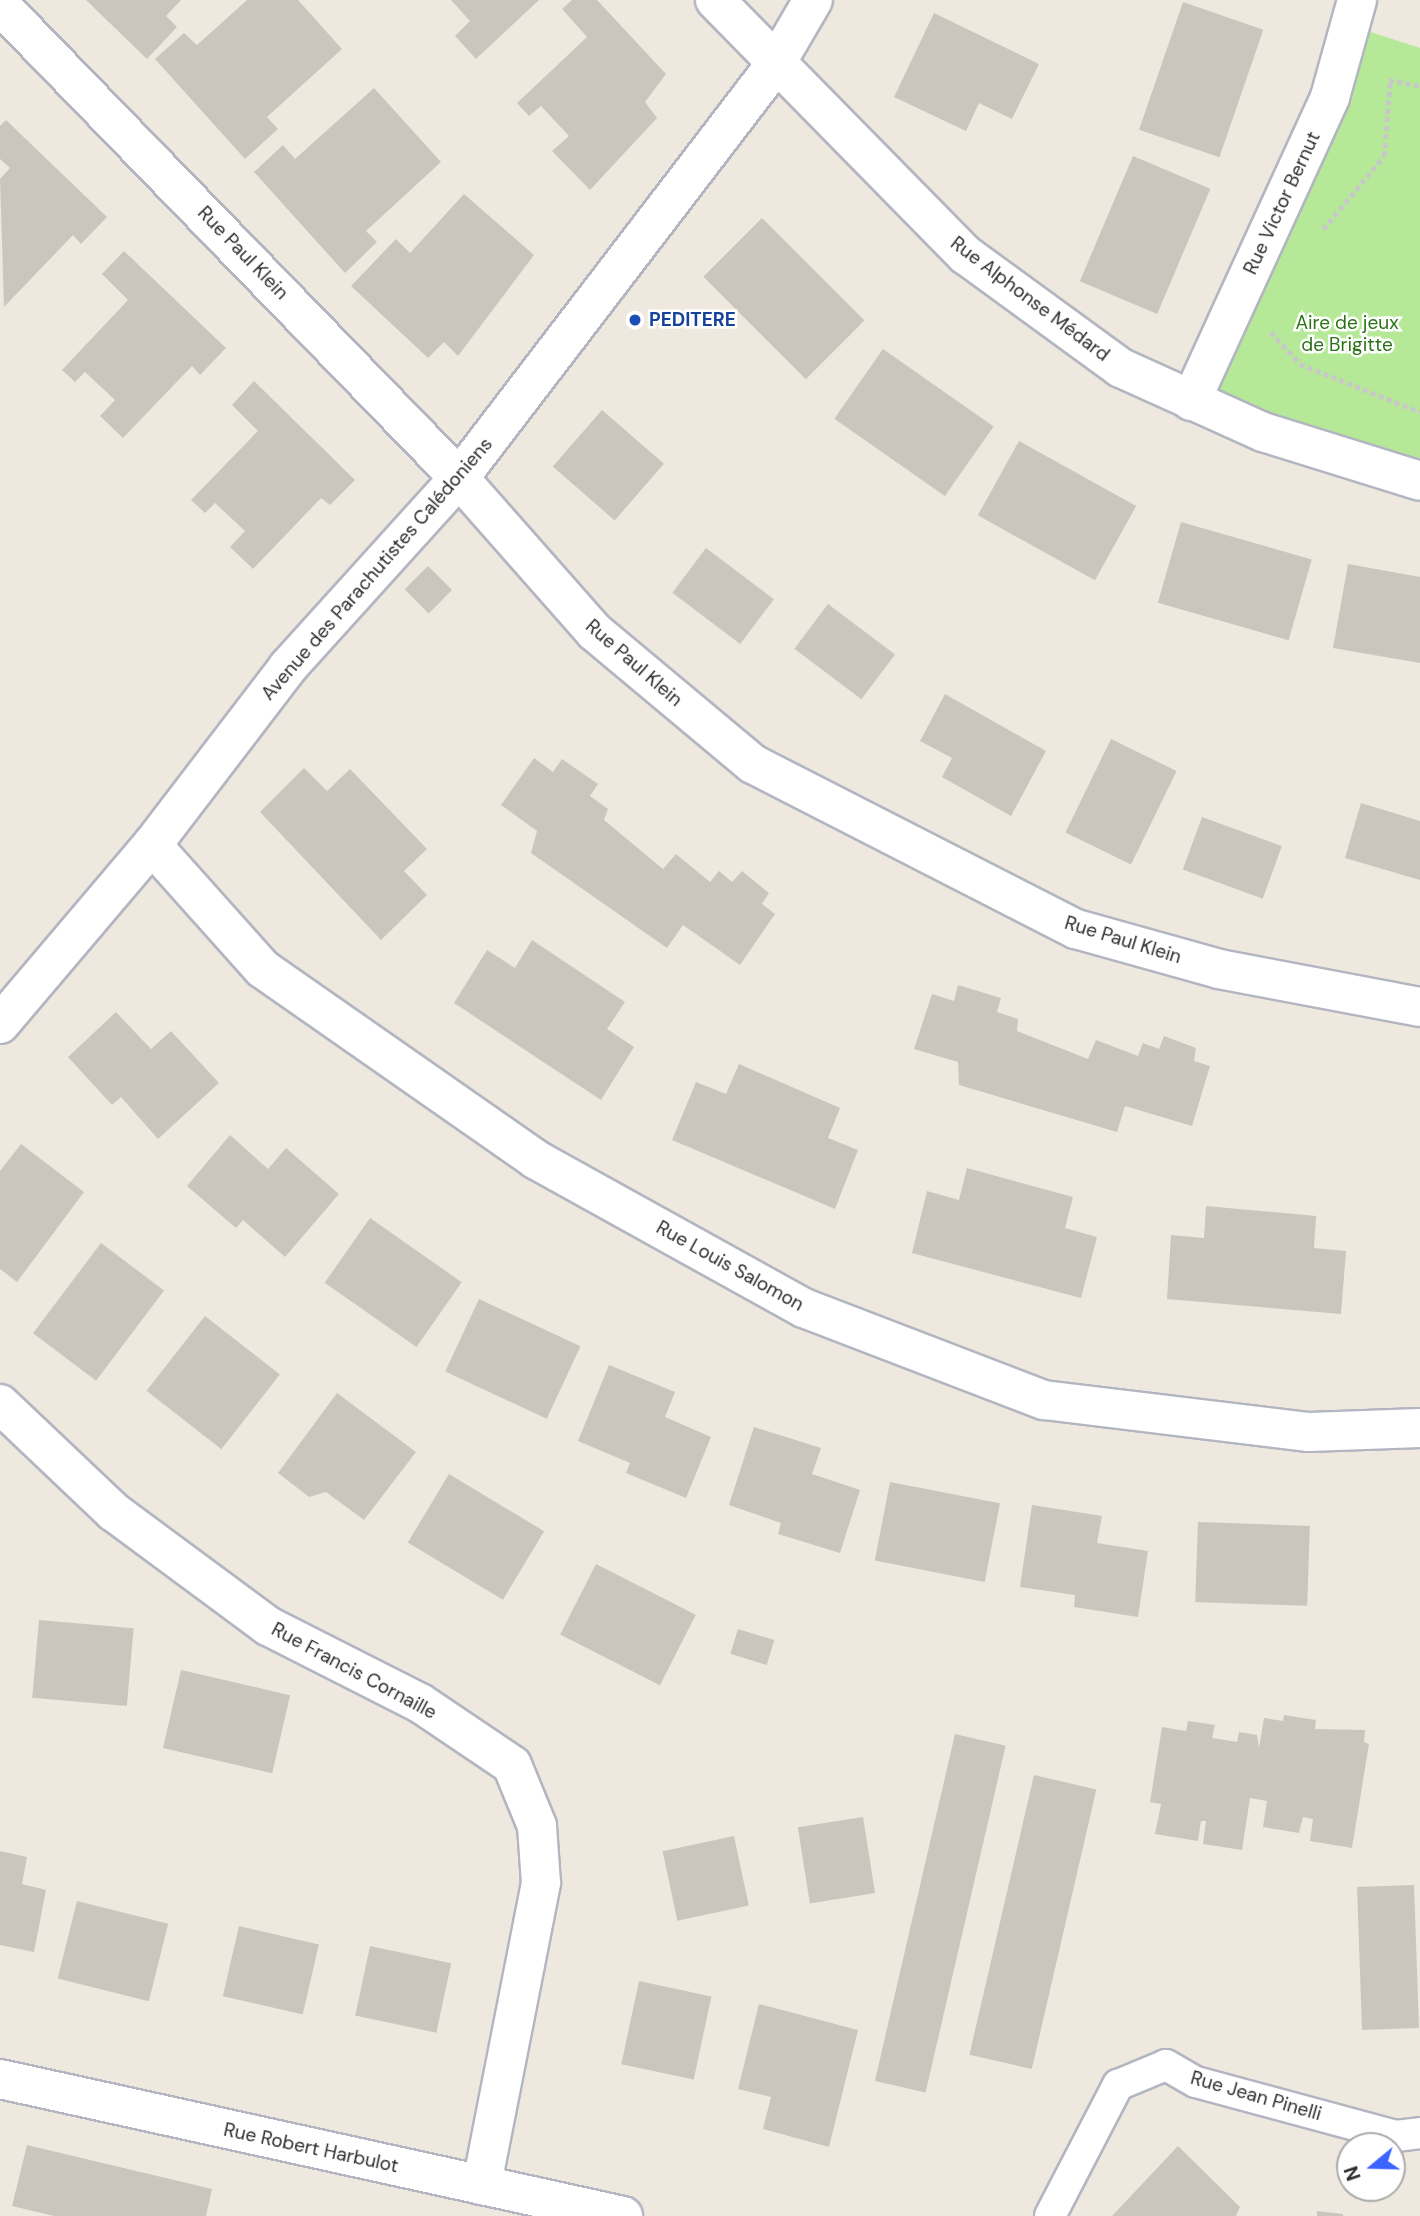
<!DOCTYPE html>
<html>
<head>
<meta charset="utf-8">
<style>
	body { margin:0 }
	#map { position:relative; width:1420px; height:2216px; overflow:hidden; background:#efe8df; font-family:"DM Sans",sans-serif }
	div>[style] { position:absolute }
	.green>* { inset:0; background:#b5e998 }
	.building>* { inset:0; background:#cbc6bd; transform-origin:0 0 }
	.path>* { height:4.5px; margin-top:-2.25px; transform-origin:0; background:repeating-linear-gradient(90deg,#c8c8c8 0 5px,transparent 0 8.5px) }
	.roads { filter:drop-shadow(2px 0 #b3b6c1) drop-shadow(-2px 0 #b3b6c1) drop-shadow(0 2px #b3b6c1) drop-shadow(0 -2px #b3b6c1) }
	.service>* { height:30px; margin:-15px; padding:0 15px; transform-origin:15px; border-radius:15px; background:#fff }
	.minor>* { height:38px; margin:-19px; padding:0 19px; transform-origin:19px; border-radius:19px; background:#fff }
	.dots>* { width:19px; height:19px; translate:-50% -50%; box-sizing:border-box; border:4px solid #fff; border-radius:50% }
	span { translate:-50% -50%; white-space:nowrap; text-align:center; line-height:1.15; -webkit-text-stroke:5px #fff; paint-order:stroke }
	.street-label { font-size:19px; color:#2d2d2d }
	.transit-label { font-size:19px; color:#164399; font-weight:700 }
	.left { translate:0 -50%; text-align:left }
	.park-label { font-size:19px; color:#2b7116 }
	.north { position:absolute; left:1336px; top:2132px; width:70px; height:70px; box-sizing:border-box; background:#fff; border:2px solid #ababab; border-radius:50%; rotate:251deg; font-size:19px; font-weight:700; line-height:28px; text-align:center; color:#2d2d2d }
	.north::after { content:''; display:block; margin:auto; width:24px; height:32px; background:#3c64ff; clip-path:polygon(50% 0,100% 100%,50% 72%,0 100%) }
</style>
</head>
<body>
<div id="map">
	<div class="green">
		<div style="clip-path:polygon(1352px 26px,1420px 48px,1420px 481px,1191px 401px)"></div>
	</div>
	<div class="building">
		<div style="clip-path:polygon(86px 0,181px 0,166px 16px,177px 27px,147px 59px)"></div>
		<div style="clip-path:polygon(247px 0,298px 0,342px 49px,267px 117px,278px 129px,245px 159px,155px 59px,184px 33px,197px 45px)"></div>
		<div style="clip-path:polygon(451px 0,539px 0,476px 59px,455px 36px,470px 21px)"></div>
		<div style="clip-path:polygon(572px 0,597px 0,666px 74px,645px 102px,657px 118px,590px 190px,552px 151px,569px 136px,541px 106px,529px 116px,517px 103px,587px 37px,562px 9px)"></div>
		<div style="left:1183px;top:2px;width:85px;height:135px;rotate:19deg"></div>
		<div style="clip-path:polygon(934px 13px,1039px 64px,1012px 119px,979px 103px,966px 131px,894px 97px)"></div>
		<div style="clip-path:polygon(374px 88px,441px 162px,366px 231px,377px 242px,345px 273px,254px 172px,283px 145px,295px 159px)"></div>
		<div style="clip-path:polygon(6px 120px,107px 217px,81px 244px,73px 235px,4px 307px,0 179px,10px 168px,0 159px,0 126px)"></div>
		<div style="left:1133px;top:156px;width:84px;height:136px;rotate:23deg"></div>
		<div style="clip-path:polygon(464px 194px,534px 255px,458px 356px,444px 342px,428px 358px,351px 286px,396px 239px,410px 253px)"></div>
		<div style="left:762px;top:218px;width:145px;height:83px;rotate:45deg"></div>
		<div style="clip-path:polygon(124px 251px,226px 348px,200px 375px,192px 366px,123px 438px,100px 416px,115px 400px,85px 372px,75px 382px,62px 370px,128px 300px,102px 274px)"></div>
		<div style="left:883px;top:349px;width:135px;height:85px;rotate:35deg"></div>
		<div style="clip-path:polygon(254px 381px,355px 480px,330px 505px,321px 498px,253px 569px,230px 547px,245px 531px,215px 503px,205px 513px,191px 500px,258px 431px,232px 405px)"></div>
		<div style="left:602px;top:410px;width:82px;height:75px;rotate:41deg"></div>
		<div style="left:1019px;top:441px;width:134px;height:85px;rotate:29deg"></div>
		<div style="left:1181px;top:522px;width:136px;height:84px;rotate:16deg"></div>
		<div style="left:706px;top:548px;width:85px;height:56px;rotate:37deg"></div>
		<div style="clip-path:polygon(1348px 564px,1420px 577px,1420px 663px,1333px 648px)"></div>
		<div style="left:428px;top:566px;width:34px;height:33px;rotate:45deg"></div>
		<div style="left:828px;top:604px;width:84px;height:56px;rotate:37deg"></div>
		<div style="clip-path:polygon(945px 694px,1046px 751px,1011px 816px,942px 777px,952px 758px,920px 741px)"></div>
		<div style="left:1111px;top:739px;width:73px;height:104px;rotate:26deg"></div>
		<div style="clip-path:polygon(534px 758px,553px 772px,562px 759px,598px 784px,590px 796px,608px 809px,604px 820px,663px 869px,676px 854px,710px 882px,719px 871px,732px 882px,742px 871px,769px 893px,762px 904px,775px 914px,740px 965px,683px 925px,667px 948px,531px 853px,537px 831px,501px 805px)"></div>
		<div style="clip-path:polygon(304px 768px,327px 791px,350px 769px,427px 849px,404px 871px,427px 895px,381px 940px,260px 812px)"></div>
		<div style="clip-path:polygon(1361px 803px,1420px 821px,1420px 880px,1345px 858px)"></div>
		<div style="left:1202px;top:817px;width:85px;height:56px;rotate:20deg"></div>
		<div style="clip-path:polygon(532px 940px,625px 1002px,607px 1029px,634px 1047px,601px 1100px,454px 1003px,487px 950px,515px 968px)"></div>
		<div style="clip-path:polygon(958px 985px,1001px 998px,997px 1012px,1018px 1019px,1017px 1031px,1088px 1059px,1096px 1040px,1138px 1056px,1143px 1043px,1159px 1049px,1164px 1036px,1196px 1048px,1194px 1061px,1210px 1066px,1192px 1126px,1125px 1106px,1117px 1132px,959px 1085px,958px 1062px,914px 1049px,932px 994px,954px 1001px)"></div>
		<div style="clip-path:polygon(116px 1012px,151px 1049px,171px 1031px,219px 1083px,158px 1139px,121px 1097px,112px 1105px,68px 1057px)"></div>
		<div style="clip-path:polygon(739px 1064px,840px 1108px,828px 1138px,858px 1150px,835px 1209px,672px 1140px,696px 1082px,726px 1094px)"></div>
		<div style="clip-path:polygon(230px 1135px,268px 1169px,286px 1148px,339px 1194px,285px 1257px,243px 1220px,236px 1228px,187px 1186px)"></div>
		<div style="clip-path:polygon(21px 1144px,84px 1192px,17px 1282px,0 1269px,0 1171px)"></div>
		<div style="clip-path:polygon(967px 1168px,1073px 1197px,1065px 1228px,1097px 1237px,1081px 1298px,912px 1253px,927px 1191px,959px 1200px)"></div>
		<div style="clip-path:polygon(1206px 1206px,1316px 1216px,1314px 1248px,1346px 1251px,1341px 1314px,1167px 1299px,1171px 1235px,1204px 1238px)"></div>
		<div style="left:370px;top:1218px;width:112px;height:79px;rotate:35deg"></div>
		<div style="left:101px;top:1243px;width:79px;height:113px;rotate:37deg"></div>
		<div style="left:479px;top:1299px;width:112px;height:80px;rotate:25deg"></div>
		<div style="left:205px;top:1316px;width:95px;height:95px;rotate:38deg"></div>
		<div style="clip-path:polygon(609px 1365px,675px 1392px,665px 1417px,711px 1437px,686px 1498px,626px 1473px,630px 1463px,578px 1441px)"></div>
		<div style="clip-path:polygon(337px 1393px,416px 1452px,364px 1520px,326px 1492px,309px 1497px,278px 1473px)"></div>
		<div style="clip-path:polygon(754px 1427px,821px 1448px,812px 1474px,860px 1490px,840px 1553px,778px 1534px,781px 1523px,729px 1505px)"></div>
		<div style="left:449px;top:1474px;width:111px;height:80px;rotate:31deg"></div>
		<div style="left:890px;top:1482px;width:112px;height:80px;rotate:11deg"></div>
		<div style="clip-path:polygon(1032px 1505px,1102px 1516px,1097px 1543px,1148px 1551px,1138px 1617px,1074px 1607px,1075px 1595px,1020px 1587px)"></div>
		<div style="left:1198px;top:1522px;width:112px;height:80px;rotate:2deg"></div>
		<div style="left:596px;top:1564px;width:112px;height:79px;rotate:27deg"></div>
		<div style="left:39px;top:1620px;width:95px;height:78px;rotate:5deg"></div>
		<div style="left:738px;top:1629px;width:38px;height:26px;rotate:17deg"></div>
		<div style="left:181px;top:1670px;width:112px;height:80px;rotate:13deg"></div>
		<div style="clip-path:polygon(1284px 1715px,1316px 1720px,1315px 1729px,1365px 1730px,1364px 1742px,1369px 1744px,1352px 1848px,1310px 1841px,1313px 1819px,1303px 1817px,1299px 1833px,1263px 1827px,1267px 1801px,1250px 1798px,1242px 1850px,1203px 1844px,1206px 1821px,1201px 1821px,1198px 1841px,1155px 1834px,1161px 1804px,1150px 1802px,1162px 1727px,1186px 1731px,1188px 1721px,1215px 1725px,1212px 1738px,1237px 1742px,1239px 1732px,1257px 1735px,1259px 1748px,1264px 1718px,1283px 1721px)"></div>
		<div style="left:955px;top:1734px;width:52px;height:356px;rotate:13deg"></div>
		<div style="left:1034px;top:1775px;width:64px;height:287px;rotate:13deg"></div>
		<div style="left:863px;top:1817px;width:77px;height:66px;rotate:81deg"></div>
		<div style="left:734px;top:1836px;width:71px;height:73px;rotate:78deg"></div>
		<div style="clip-path:polygon(0 1851px,27px 1857px,22px 1884px,46px 1890px,34px 1952px,0 1945px)"></div>
		<div style="left:1414px;top:1885px;width:143px;height:57px;rotate:88deg"></div>
		<div style="left:77px;top:1901px;width:94px;height:80px;rotate:14deg"></div>
		<div style="left:239px;top:1926px;width:82px;height:72px;rotate:13deg"></div>
		<div style="left:370px;top:1946px;width:83px;height:71px;rotate:12deg"></div>
		<div style="left:639px;top:1981px;width:74px;height:85px;rotate:12deg"></div>
		<div style="clip-path:polygon(759px 2004px,858px 2030px,829px 2147px,763px 2129px,771px 2097px,738px 2089px)"></div>
		<div style="clip-path:polygon(27px 2145px,212px 2189px,206px 2216px,54px 2216px,12px 2206px)"></div>
		<div style="clip-path:polygon(1178px 2146px,1240px 2207px,1236px 2216px,1112px 2216px)"></div>
		<div style="clip-path:polygon(1317px 2211px,1343px 2214px,1343px 2216px,1317px 2216px)"></div>
	</div>
	<div class="path">
		<div style="left:1389px;top:80px;width:32px;rotate:11deg"></div>
		<div style="left:1323px;top:229px;width:95px;rotate:-50.1deg"></div>
		<div style="left:1384px;top:156px;width:75px;rotate:-85.4deg"></div>
		<div style="left:1271px;top:332px;width:43px;rotate:47.8deg"></div>
		<div style="left:1300px;top:364px;width:129px;rotate:21.8deg"></div>
	</div>
	<div class="roads">
		<div class="service">
			<div style="left:1050px;top:2216px;width:148px;rotate:-62.6deg"></div>
			<div style="left:1118px;top:2085px;width:52px;rotate:-22.6deg"></div>
			<div style="left:1166px;top:2065px;width:34px;rotate:30deg"></div>
			<div style="left:1196px;top:2082px;width:207px;rotate:15.1deg"></div>
			<div style="left:1396px;top:2136px;width:24px;rotate:-7deg"></div>
		</div>
		<div class="minor">
			<div style="left:715px;top:0;width:358px;rotate:45.5deg"></div>
			<div style="left:966px;top:255px;width:192px;rotate:36.1deg"></div>
			<div style="left:1121px;top:368px;width:156px;rotate:24.3deg"></div>
			<div style="left:1263px;top:432px;width:164px;rotate:17.3deg"></div>
			<div style="left:0;top:5px;width:659px;rotate:45.86deg"></div>
			<div style="left:459px;top:478px;width:205px;rotate:48.6deg"></div>
			<div style="left:595px;top:632px;width:206px;rotate:39.9deg"></div>
			<div style="left:753px;top:764px;width:363px;rotate:27.1deg"></div>
			<div style="left:1076px;top:929px;width:148px;rotate:15.6deg"></div>
			<div style="left:1219px;top:969px;width:205px;rotate:10.7deg"></div>
			<div style="left:1191px;top:401px;width:334px;rotate:-65.4deg"></div>
			<div style="left:1330px;top:97px;width:101px;rotate:-74.4deg"></div>
			<div style="left:152px;top:845px;width:166px;rotate:48.2deg"></div>
			<div style="left:263px;top:969px;width:332px;rotate:34.9deg"></div>
			<div style="left:535px;top:1159px;width:308px;rotate:29deg"></div>
			<div style="left:804px;top:1308px;width:257px;rotate:21deg"></div>
			<div style="left:1044px;top:1400px;width:267px;rotate:6.9deg"></div>
			<div style="left:1309px;top:1432px;width:111px;rotate:-2.1deg"></div>
			<div style="left:0;top:1024px;width:235px;rotate:-49.7deg"></div>
			<div style="left:152px;top:845px;width:224px;rotate:-52.6deg"></div>
			<div style="left:288px;top:667px;width:255px;rotate:-47.9deg"></div>
			<div style="left:459px;top:478px;width:520px;rotate:-52.58deg"></div>
			<div style="left:775px;top:65px;width:75px;rotate:-59.7deg"></div>
			<div style="left:0;top:1404px;width:157px;rotate:43.5deg"></div>
			<div style="left:114px;top:1512px;width:192px;rotate:36.5deg"></div>
			<div style="left:268px;top:1626px;width:170px;rotate:26.9deg"></div>
			<div style="left:420px;top:1703px;width:111px;rotate:34deg"></div>
			<div style="left:512px;top:1765px;width:66px;rotate:67.7deg"></div>
			<div style="left:537px;top:1826px;width:57px;rotate:86deg"></div>
			<div style="left:541px;top:1883px;width:308px;rotate:101.1deg"></div>
			<div style="left:0;top:2079px;width:638px;rotate:12.4deg"></div>
		</div>
	</div>
	<div class="dots">
		<div style="left:635px;top:320px;background:#1a4fb4"></div>
	</div>
	<div class="street-label">
		<span style="left:1282px;top:203px;rotate:-65deg">Rue Victor Bernut</span>
		<span style="left:243px;top:253px;rotate:46deg">Rue Paul Klein</span>
		<span style="left:1030px;top:299px;rotate:37deg">Rue Alphonse Médard</span>
		<span style="left:377px;top:569px;rotate:-49deg">Avenue des Parachutistes Calédoniens</span>
		<span style="left:634px;top:663px;rotate:41deg">Rue Paul Klein</span>
		<span style="left:1123px;top:940px;rotate:17deg">Rue Paul Klein</span>
		<span style="left:730px;top:1266px;rotate:29deg">Rue Louis Salomon</span>
		<span style="left:354px;top:1671px;rotate:28deg">Rue Francis Cornaille</span>
		<span style="left:1256px;top:2096px;rotate:16deg">Rue Jean Pinelli</span>
		<span style="left:311px;top:2148px;rotate:12deg">Rue Robert Harbulot</span>
	</div>
	<div class="transit-label">
		<span class="left" style="left:649px;top:320px">PEDITERE</span>
	</div>
	<div class="park-label">
		<span style="left:1347px;top:334px">Aire de jeux<br>de Brigitte</span>
	</div>
	<div class="north">N</div>
</div>
</body>
</html>
